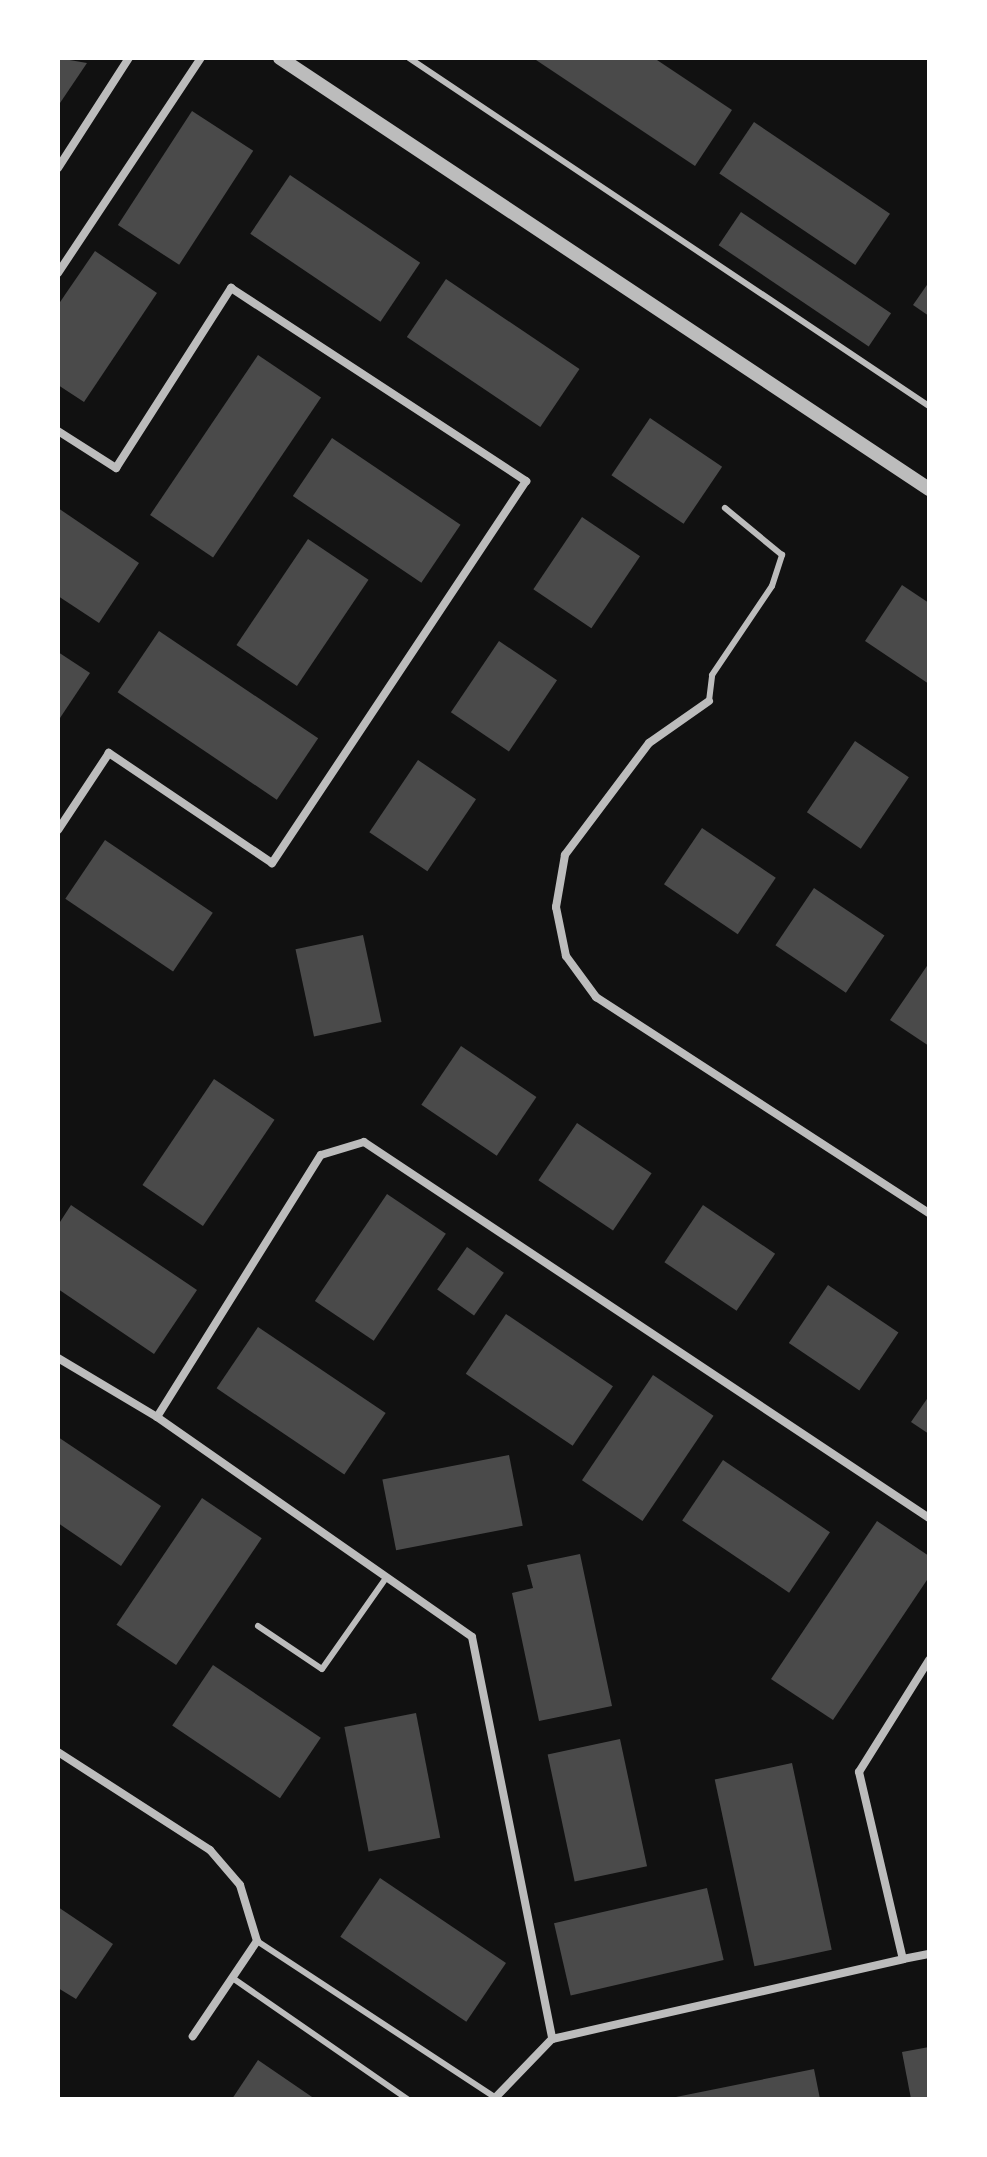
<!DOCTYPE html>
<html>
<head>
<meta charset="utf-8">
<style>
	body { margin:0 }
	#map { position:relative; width:987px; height:2157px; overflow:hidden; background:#111; font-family:"Fira Sans Condensed",sans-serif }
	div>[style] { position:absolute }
	.building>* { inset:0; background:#4a4a4a; transform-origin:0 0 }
	.service>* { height:6px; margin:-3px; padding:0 3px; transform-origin:3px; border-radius:3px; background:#bcbcbc }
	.minor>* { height:8px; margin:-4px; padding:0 4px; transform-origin:4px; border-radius:4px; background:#bcbcbc }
	.tertiary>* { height:14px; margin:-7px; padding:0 7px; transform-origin:7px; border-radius:7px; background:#bcbcbc }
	span { translate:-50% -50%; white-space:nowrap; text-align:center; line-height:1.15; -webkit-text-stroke:8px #fff; paint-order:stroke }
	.frame { position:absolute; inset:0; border:60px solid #fff; pointer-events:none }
</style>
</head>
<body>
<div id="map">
	<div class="building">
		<div style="clip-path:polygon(58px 58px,87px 63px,58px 106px)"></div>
		<div style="clip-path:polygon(533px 58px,654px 58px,732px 110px,695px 166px)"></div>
		<div style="left:192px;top:111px;width:73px;height:136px;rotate:33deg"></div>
		<div style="left:754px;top:122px;width:164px;height:62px;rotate:34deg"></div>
		<div style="left:290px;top:175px;width:157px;height:71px;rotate:34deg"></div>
		<div style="left:741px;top:212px;width:181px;height:40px;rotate:34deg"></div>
		<div style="clip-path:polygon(95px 251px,157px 293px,84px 402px,58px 385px,58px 305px)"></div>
		<div style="left:446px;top:279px;width:161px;height:70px;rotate:34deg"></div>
		<div style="clip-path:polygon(929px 282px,929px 316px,913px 305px)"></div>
		<div style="left:258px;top:355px;width:76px;height:193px;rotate:34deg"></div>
		<div style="left:650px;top:418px;width:87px;height:69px;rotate:34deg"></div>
		<div style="left:332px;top:438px;width:155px;height:70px;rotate:34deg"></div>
		<div style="clip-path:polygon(58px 508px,139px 563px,99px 623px,58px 596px)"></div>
		<div style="left:582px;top:517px;width:70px;height:87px;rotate:34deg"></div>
		<div style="left:308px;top:539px;width:73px;height:128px;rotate:34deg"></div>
		<div style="clip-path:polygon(902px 585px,929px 603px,929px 684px,865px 641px)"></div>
		<div style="left:159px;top:631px;width:192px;height:74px;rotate:34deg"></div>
		<div style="left:499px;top:641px;width:70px;height:86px;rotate:34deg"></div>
		<div style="clip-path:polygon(58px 652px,90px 673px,58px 721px)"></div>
		<div style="left:855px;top:741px;width:65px;height:86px;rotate:34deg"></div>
		<div style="left:418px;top:760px;width:70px;height:87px;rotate:34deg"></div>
		<div style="left:702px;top:828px;width:89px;height:68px;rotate:34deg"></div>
		<div style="left:105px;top:840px;width:130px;height:71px;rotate:34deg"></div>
		<div style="left:814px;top:888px;width:85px;height:69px;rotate:34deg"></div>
		<div style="left:363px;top:935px;width:89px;height:69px;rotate:78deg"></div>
		<div style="clip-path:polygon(929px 963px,929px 1046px,890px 1020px)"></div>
		<div style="left:461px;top:1046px;width:91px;height:71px;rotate:34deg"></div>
		<div style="left:214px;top:1079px;width:73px;height:128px;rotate:34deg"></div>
		<div style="left:577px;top:1123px;width:90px;height:69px;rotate:34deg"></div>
		<div style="left:387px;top:1194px;width:71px;height:129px;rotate:34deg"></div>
		<div style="clip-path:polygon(71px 1205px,197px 1290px,154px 1354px,58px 1289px,58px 1225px)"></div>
		<div style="left:703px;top:1205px;width:87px;height:69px;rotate:34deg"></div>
		<div style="left:467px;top:1247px;width:45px;height:52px;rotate:35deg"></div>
		<div style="left:828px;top:1285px;width:85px;height:70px;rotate:34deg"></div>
		<div style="left:506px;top:1314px;width:129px;height:72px;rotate:34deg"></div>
		<div style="left:258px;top:1327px;width:154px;height:74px;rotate:34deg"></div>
		<div style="left:653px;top:1375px;width:73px;height:127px;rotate:34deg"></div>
		<div style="clip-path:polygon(929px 1396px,929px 1434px,911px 1422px)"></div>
		<div style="clip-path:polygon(58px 1437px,161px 1506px,121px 1566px,58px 1523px)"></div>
		<div style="left:509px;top:1455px;width:72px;height:129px;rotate:79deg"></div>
		<div style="left:723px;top:1460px;width:129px;height:73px;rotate:34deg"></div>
		<div style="left:202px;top:1498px;width:72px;height:153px;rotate:34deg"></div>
		<div style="clip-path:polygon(877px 1521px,929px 1556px,929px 1577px,833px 1720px,771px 1679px)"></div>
		<div style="clip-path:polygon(580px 1554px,612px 1706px,539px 1721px,512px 1593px,533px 1588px,527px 1565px)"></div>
		<div style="left:213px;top:1665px;width:130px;height:73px;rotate:34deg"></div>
		<div style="left:416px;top:1713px;width:127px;height:73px;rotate:79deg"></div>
		<div style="left:620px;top:1739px;width:130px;height:74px;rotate:78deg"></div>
		<div style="left:792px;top:1763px;width:191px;height:79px;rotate:78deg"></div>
		<div style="left:380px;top:1878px;width:152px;height:71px;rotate:34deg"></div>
		<div style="left:707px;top:1888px;width:74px;height:157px;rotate:77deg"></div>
		<div style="clip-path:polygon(58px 1907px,113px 1944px,76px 1999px,58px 1988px)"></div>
		<div style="clip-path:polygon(929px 2047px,929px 2099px,911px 2099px,902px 2052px)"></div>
		<div style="clip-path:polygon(258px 2060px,315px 2099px,232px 2099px)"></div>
		<div style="clip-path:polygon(814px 2069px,820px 2099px,671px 2099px,671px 2098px)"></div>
	</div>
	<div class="service">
		<div style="left:409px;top:58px;width:626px;rotate:33.79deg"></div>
		<div style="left:709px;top:701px;width:26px;rotate:-83deg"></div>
		<div style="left:712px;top:675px;width:107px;rotate:-56deg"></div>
		<div style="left:772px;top:586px;width:33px;rotate:-72deg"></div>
		<div style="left:782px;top:555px;width:74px;rotate:-140.5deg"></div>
		<div style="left:258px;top:1626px;width:77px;rotate:33.9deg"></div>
		<div style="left:322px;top:1669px;width:111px;rotate:-54.9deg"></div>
		<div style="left:257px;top:1941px;width:286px;rotate:33.3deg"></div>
		<div style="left:234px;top:1979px;width:211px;rotate:34.7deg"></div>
	</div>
	<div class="minor">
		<div style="left:58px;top:168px;width:131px;rotate:-57.2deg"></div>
		<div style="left:58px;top:273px;width:258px;rotate:-56.4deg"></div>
		<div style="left:58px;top:431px;width:69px;rotate:32.5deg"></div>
		<div style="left:116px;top:468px;width:214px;rotate:-57.4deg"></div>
		<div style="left:231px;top:288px;width:353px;rotate:33.2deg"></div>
		<div style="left:526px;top:481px;width:459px;rotate:123.6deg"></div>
		<div style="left:272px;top:863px;width:197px;rotate:-146deg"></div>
		<div style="left:109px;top:753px;width:92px;rotate:123.5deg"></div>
		<div style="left:709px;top:701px;width:73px;rotate:145deg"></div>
		<div style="left:649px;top:743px;width:140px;rotate:126.9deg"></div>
		<div style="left:565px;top:855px;width:53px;rotate:99.8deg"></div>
		<div style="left:556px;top:907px;width:50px;rotate:78.5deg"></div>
		<div style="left:566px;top:956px;width:51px;rotate:53.8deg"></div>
		<div style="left:596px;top:997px;width:397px;rotate:33deg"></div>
		<div style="left:58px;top:1358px;width:115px;rotate:30.8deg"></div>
		<div style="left:157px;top:1417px;width:384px;rotate:34.9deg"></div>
		<div style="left:472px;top:1637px;width:410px;rotate:78.7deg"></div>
		<div style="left:157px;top:1417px;width:309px;rotate:-58deg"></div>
		<div style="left:321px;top:1155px;width:45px;rotate:-16.8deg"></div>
		<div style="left:364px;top:1142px;width:679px;rotate:33.64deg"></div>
		<div style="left:929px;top:1660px;width:132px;rotate:122deg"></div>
		<div style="left:859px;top:1772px;width:192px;rotate:76.8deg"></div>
		<div style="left:903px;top:1959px;width:26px;rotate:-11deg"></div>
		<div style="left:58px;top:1752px;width:181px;rotate:32.8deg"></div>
		<div style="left:210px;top:1850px;width:46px;rotate:49.4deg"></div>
		<div style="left:240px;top:1885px;width:59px;rotate:73.1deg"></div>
		<div style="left:257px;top:1941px;width:115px;rotate:124deg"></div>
		<div style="left:494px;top:2099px;width:83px;rotate:-46deg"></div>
		<div style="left:552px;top:2039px;width:360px;rotate:-12.8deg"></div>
	</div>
	<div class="tertiary">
		<div style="left:280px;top:58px;width:779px;rotate:33.59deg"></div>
	</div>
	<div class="frame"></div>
</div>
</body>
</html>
